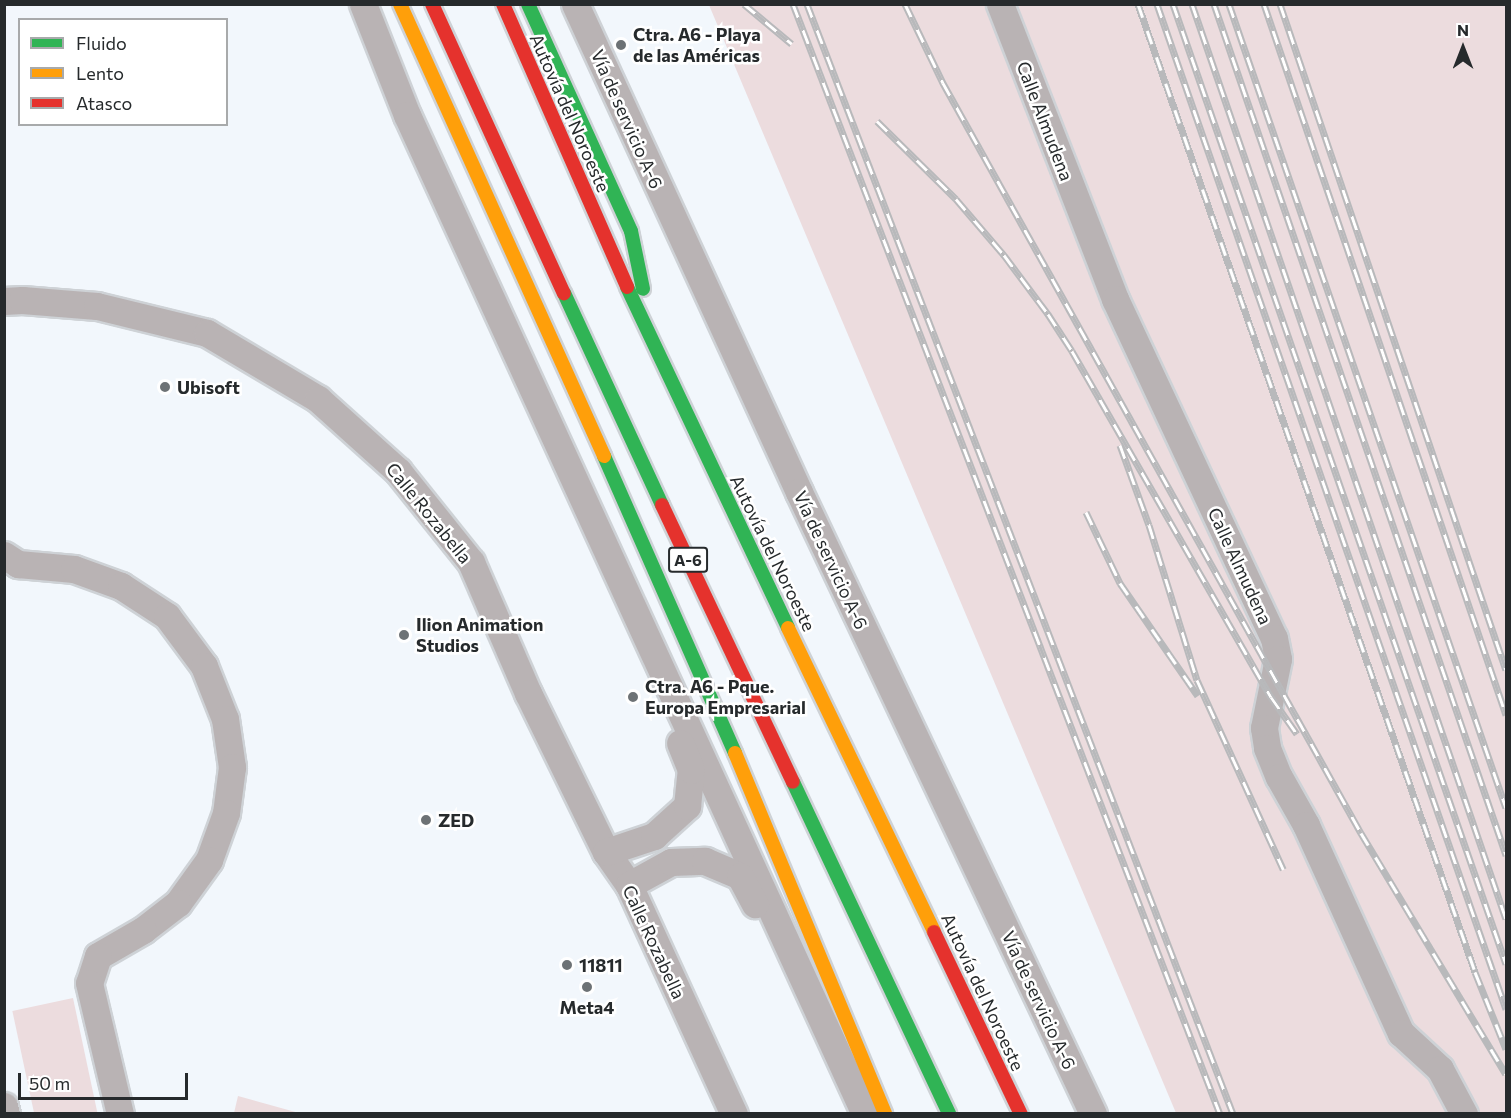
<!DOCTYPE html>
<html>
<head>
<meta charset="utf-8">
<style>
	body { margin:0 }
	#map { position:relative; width:1511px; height:1118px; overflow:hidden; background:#f2f7fc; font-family:Commissioner,sans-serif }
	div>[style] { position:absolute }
	.green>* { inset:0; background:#ecdcde; transform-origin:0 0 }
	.roads { filter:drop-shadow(2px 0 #ced2d6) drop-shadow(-2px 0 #ced2d6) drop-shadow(0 2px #ced2d6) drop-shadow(0 -2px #ced2d6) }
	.street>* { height:27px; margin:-13.5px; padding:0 13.5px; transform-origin:13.5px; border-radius:13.5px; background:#b9b3b4 }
	.fast>* { height:14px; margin:-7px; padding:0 7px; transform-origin:7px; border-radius:7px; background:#30b455 }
	.slow>* { height:14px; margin:-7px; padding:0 7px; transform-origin:7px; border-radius:7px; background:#ff9f0a }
	.jam>* { height:14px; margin:-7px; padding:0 7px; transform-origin:7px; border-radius:7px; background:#e5322d }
	.rail>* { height:7px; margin-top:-3.5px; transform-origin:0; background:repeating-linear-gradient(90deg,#fff 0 14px,#b8b9bb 0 28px); box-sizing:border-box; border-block:2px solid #b8b9bb }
	.dots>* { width:16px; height:16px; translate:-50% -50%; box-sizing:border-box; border:3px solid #fff; border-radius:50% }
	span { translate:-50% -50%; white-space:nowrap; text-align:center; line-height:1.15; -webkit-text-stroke:5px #fff; paint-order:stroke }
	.shield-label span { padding:2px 4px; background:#fff; border:2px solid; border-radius:4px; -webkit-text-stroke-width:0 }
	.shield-label { font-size:16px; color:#262a2c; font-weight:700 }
	.poi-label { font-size:18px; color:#262a2c; font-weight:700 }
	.left { translate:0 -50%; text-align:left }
	.street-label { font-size:18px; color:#262a2c }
	.frame { position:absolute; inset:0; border:6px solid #262a2c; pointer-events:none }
	.legend { position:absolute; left:18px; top:18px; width:210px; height:108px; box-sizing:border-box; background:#fff; border:2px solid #a8aaab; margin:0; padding:8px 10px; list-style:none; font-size:18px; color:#262a2c }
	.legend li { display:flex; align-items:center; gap:12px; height:30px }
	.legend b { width:30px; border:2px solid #a8aaab }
	.north { position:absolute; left:1433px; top:18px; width:60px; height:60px; -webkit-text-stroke:4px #fff; paint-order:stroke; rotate:0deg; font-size:16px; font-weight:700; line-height:24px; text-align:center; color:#262a2c }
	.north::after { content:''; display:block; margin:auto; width:21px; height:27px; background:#262a2c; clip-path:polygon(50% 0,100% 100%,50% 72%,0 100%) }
	.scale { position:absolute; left:18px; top:1073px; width:170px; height:27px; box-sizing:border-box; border:3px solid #262a2c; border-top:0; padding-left:8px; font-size:18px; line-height:21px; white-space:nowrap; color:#262a2c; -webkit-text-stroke:4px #fff; paint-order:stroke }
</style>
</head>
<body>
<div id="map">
	<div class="green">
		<div style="clip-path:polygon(709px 5px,1506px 5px,1506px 1113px,1176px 1113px)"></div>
		<div style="left:73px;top:998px;width:118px;height:62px;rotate:78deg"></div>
		<div style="clip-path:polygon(238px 1096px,299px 1113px,234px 1113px)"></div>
	</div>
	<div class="roads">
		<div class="street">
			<div style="left:363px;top:4px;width:119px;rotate:68.4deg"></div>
			<div style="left:407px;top:115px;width:1099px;rotate:65.37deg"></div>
			<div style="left:575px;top:4px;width:537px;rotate:65.34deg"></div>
			<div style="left:799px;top:492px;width:688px;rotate:64.7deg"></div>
			<div style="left:1000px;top:4px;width:317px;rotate:68.7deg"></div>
			<div style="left:1115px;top:299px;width:374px;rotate:64.9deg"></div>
			<div style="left:1274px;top:638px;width:21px;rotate:79deg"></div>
			<div style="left:1278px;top:659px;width:70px;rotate:101.5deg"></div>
			<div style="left:1264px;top:728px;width:20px;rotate:81deg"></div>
			<div style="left:1267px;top:748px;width:31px;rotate:68deg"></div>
			<div style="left:1279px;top:777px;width:55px;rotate:60.6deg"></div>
			<div style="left:1306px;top:825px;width:229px;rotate:65.5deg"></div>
			<div style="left:1401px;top:1033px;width:53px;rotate:42.7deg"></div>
			<div style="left:1440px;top:1069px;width:51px;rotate:61.9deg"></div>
			<div style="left:4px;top:301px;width:18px;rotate:-3deg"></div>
			<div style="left:22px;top:300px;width:75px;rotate:4.6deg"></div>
			<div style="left:97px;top:306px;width:113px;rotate:13.8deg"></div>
			<div style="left:207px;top:333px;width:129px;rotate:30.7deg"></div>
			<div style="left:318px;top:399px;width:108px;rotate:42deg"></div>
			<div style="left:398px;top:471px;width:117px;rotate:51.3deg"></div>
			<div style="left:471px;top:562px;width:143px;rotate:66.5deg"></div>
			<div style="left:528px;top:693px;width:177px;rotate:63.9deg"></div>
			<div style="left:606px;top:852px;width:40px;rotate:55.1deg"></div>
			<div style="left:629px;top:885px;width:252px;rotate:65.4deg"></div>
			<div style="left:4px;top:555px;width:17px;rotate:33deg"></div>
			<div style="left:18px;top:564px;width:56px;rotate:5.1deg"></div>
			<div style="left:74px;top:569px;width:50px;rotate:19.9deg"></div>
			<div style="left:121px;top:586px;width:55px;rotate:33.1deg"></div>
			<div style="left:167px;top:616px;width:62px;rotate:53.5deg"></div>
			<div style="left:204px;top:666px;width:57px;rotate:68.4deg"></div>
			<div style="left:225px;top:719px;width:49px;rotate:81.7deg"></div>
			<div style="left:232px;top:767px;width:46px;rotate:97.4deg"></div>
			<div style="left:226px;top:813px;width:50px;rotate:109.9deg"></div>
			<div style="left:209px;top:860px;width:53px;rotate:125.8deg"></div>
			<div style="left:178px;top:903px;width:44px;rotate:142.4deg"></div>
			<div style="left:143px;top:930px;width:52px;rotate:150deg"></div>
			<div style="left:98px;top:956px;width:28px;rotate:108deg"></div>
			<div style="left:89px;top:983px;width:135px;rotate:76.7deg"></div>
			<div style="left:606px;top:852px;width:51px;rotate:-18.4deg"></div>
			<div style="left:654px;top:836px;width:45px;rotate:-42.3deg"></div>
			<div style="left:687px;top:806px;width:36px;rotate:-84deg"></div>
			<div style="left:691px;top:770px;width:29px;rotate:-112deg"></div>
			<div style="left:629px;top:885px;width:48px;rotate:-28.7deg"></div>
			<div style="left:671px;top:862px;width:34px;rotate:-2deg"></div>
			<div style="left:705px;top:861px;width:38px;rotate:23deg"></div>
			<div style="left:740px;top:876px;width:32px;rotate:62deg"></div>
			<div style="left:4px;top:1106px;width:8px;rotate:76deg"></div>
		</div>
		<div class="fast">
			<div style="left:528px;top:4px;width:249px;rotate:65.6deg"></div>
			<div style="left:631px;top:231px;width:59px;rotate:78.3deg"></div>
			<div style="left:627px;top:287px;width:377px;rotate:64.7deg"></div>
			<div style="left:564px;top:293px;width:234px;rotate:65.2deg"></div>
			<div style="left:604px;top:456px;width:325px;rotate:66.2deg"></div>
			<div style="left:793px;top:782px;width:367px;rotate:64.8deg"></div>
		</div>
		<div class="slow">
			<div style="left:400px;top:4px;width:496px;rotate:65.7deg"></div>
			<div style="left:788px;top:628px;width:337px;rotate:64.3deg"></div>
			<div style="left:735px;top:753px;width:391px;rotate:67.4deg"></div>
		</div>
		<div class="jam">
			<div style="left:432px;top:4px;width:318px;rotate:65.5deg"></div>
			<div style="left:503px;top:4px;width:309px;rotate:66.3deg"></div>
			<div style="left:662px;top:505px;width:306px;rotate:64.7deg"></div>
			<div style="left:934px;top:932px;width:202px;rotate:64.5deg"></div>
		</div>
	</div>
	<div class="rail">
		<div style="left:744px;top:4px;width:62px;rotate:39.8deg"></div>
		<div style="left:793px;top:4px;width:1189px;rotate:68.96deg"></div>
		<div style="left:807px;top:4px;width:1189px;rotate:69deg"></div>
		<div style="left:905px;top:4px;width:88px;rotate:64.3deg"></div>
		<div style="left:943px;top:83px;width:859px;rotate:60.87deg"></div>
		<div style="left:1361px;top:833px;width:281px;rotate:59deg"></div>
		<div style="left:1138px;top:4px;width:1025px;rotate:70.8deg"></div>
		<div style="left:1475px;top:972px;width:83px;rotate:68.1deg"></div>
		<div style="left:1157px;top:4px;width:1064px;rotate:70.85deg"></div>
		<div style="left:1173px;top:4px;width:1016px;rotate:70.87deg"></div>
		<div style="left:1192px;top:4px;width:967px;rotate:71.06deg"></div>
		<div style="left:1214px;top:4px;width:900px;rotate:71.06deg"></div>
		<div style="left:1229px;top:4px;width:850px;rotate:70.99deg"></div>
		<div style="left:1264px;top:4px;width:751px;rotate:71.2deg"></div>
		<div style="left:1280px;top:4px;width:703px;rotate:71.26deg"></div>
		<div style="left:877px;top:121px;width:111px;rotate:44.6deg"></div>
		<div style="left:956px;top:199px;width:74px;rotate:49.4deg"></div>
		<div style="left:1004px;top:255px;width:74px;rotate:53.3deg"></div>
		<div style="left:1048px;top:314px;width:44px;rotate:57deg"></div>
		<div style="left:1072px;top:351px;width:399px;rotate:60.1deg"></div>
		<div style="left:1271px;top:697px;width:45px;rotate:54.9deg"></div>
		<div style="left:1120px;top:445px;width:85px;rotate:70.1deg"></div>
		<div style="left:1149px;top:525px;width:162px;rotate:72.8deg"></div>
		<div style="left:1197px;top:680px;width:208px;rotate:65.5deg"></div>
		<div style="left:1086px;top:512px;width:79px;rotate:64.4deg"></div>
		<div style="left:1120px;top:583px;width:137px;rotate:55.4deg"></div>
	</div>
	<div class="dots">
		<div style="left:621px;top:45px;background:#6d7275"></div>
		<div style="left:165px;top:387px;background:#6d7275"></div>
		<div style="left:404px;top:635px;background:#6d7275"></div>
		<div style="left:633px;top:697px;background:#6d7275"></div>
		<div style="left:426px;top:820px;background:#6d7275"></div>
		<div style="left:567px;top:965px;background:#6d7275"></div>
		<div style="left:587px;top:987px;background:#6d7275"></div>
	</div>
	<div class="shield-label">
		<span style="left:688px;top:560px">A-6</span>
	</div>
	<div class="poi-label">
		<span class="left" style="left:633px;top:45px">Ctra. A6 - Playa<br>de las Américas</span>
		<span class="left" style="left:177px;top:387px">Ubisoft</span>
		<span class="left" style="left:416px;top:635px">Ilion Animation<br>Studios</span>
		<span class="left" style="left:645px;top:697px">Ctra. A6 - Pque.<br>Europa Empresarial</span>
		<span class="left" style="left:438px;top:820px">ZED</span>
		<span class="left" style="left:579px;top:965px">11811</span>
		<span style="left:587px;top:1007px">Meta4</span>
	</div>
	<div class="street-label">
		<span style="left:570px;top:113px;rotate:66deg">Autovía del Noroeste</span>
		<span style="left:627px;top:119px;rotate:66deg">Vía de servicio A-6</span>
		<span style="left:1045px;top:121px;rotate:69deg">Calle Almudena</span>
		<span style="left:429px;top:513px;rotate:51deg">Calle Rozabella</span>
		<span style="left:773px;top:553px;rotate:64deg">Autovía del Noroeste</span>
		<span style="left:831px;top:560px;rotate:65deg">Vía de servicio A-6</span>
		<span style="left:1240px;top:566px;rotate:65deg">Calle Almudena</span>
		<span style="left:654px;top:942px;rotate:65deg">Calle Rozabella</span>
		<span style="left:983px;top:992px;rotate:65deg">Autovía del Noroeste</span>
		<span style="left:1039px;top:1000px;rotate:65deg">Vía de servicio A-6</span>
	</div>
	<div class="frame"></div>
	<ul class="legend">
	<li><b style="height:8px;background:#30b455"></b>Fluido</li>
	<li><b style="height:8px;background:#ff9f0a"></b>Lento</li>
	<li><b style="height:8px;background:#e5322d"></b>Atasco</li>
	</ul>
	<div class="north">N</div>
	<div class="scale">50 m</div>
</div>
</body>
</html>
